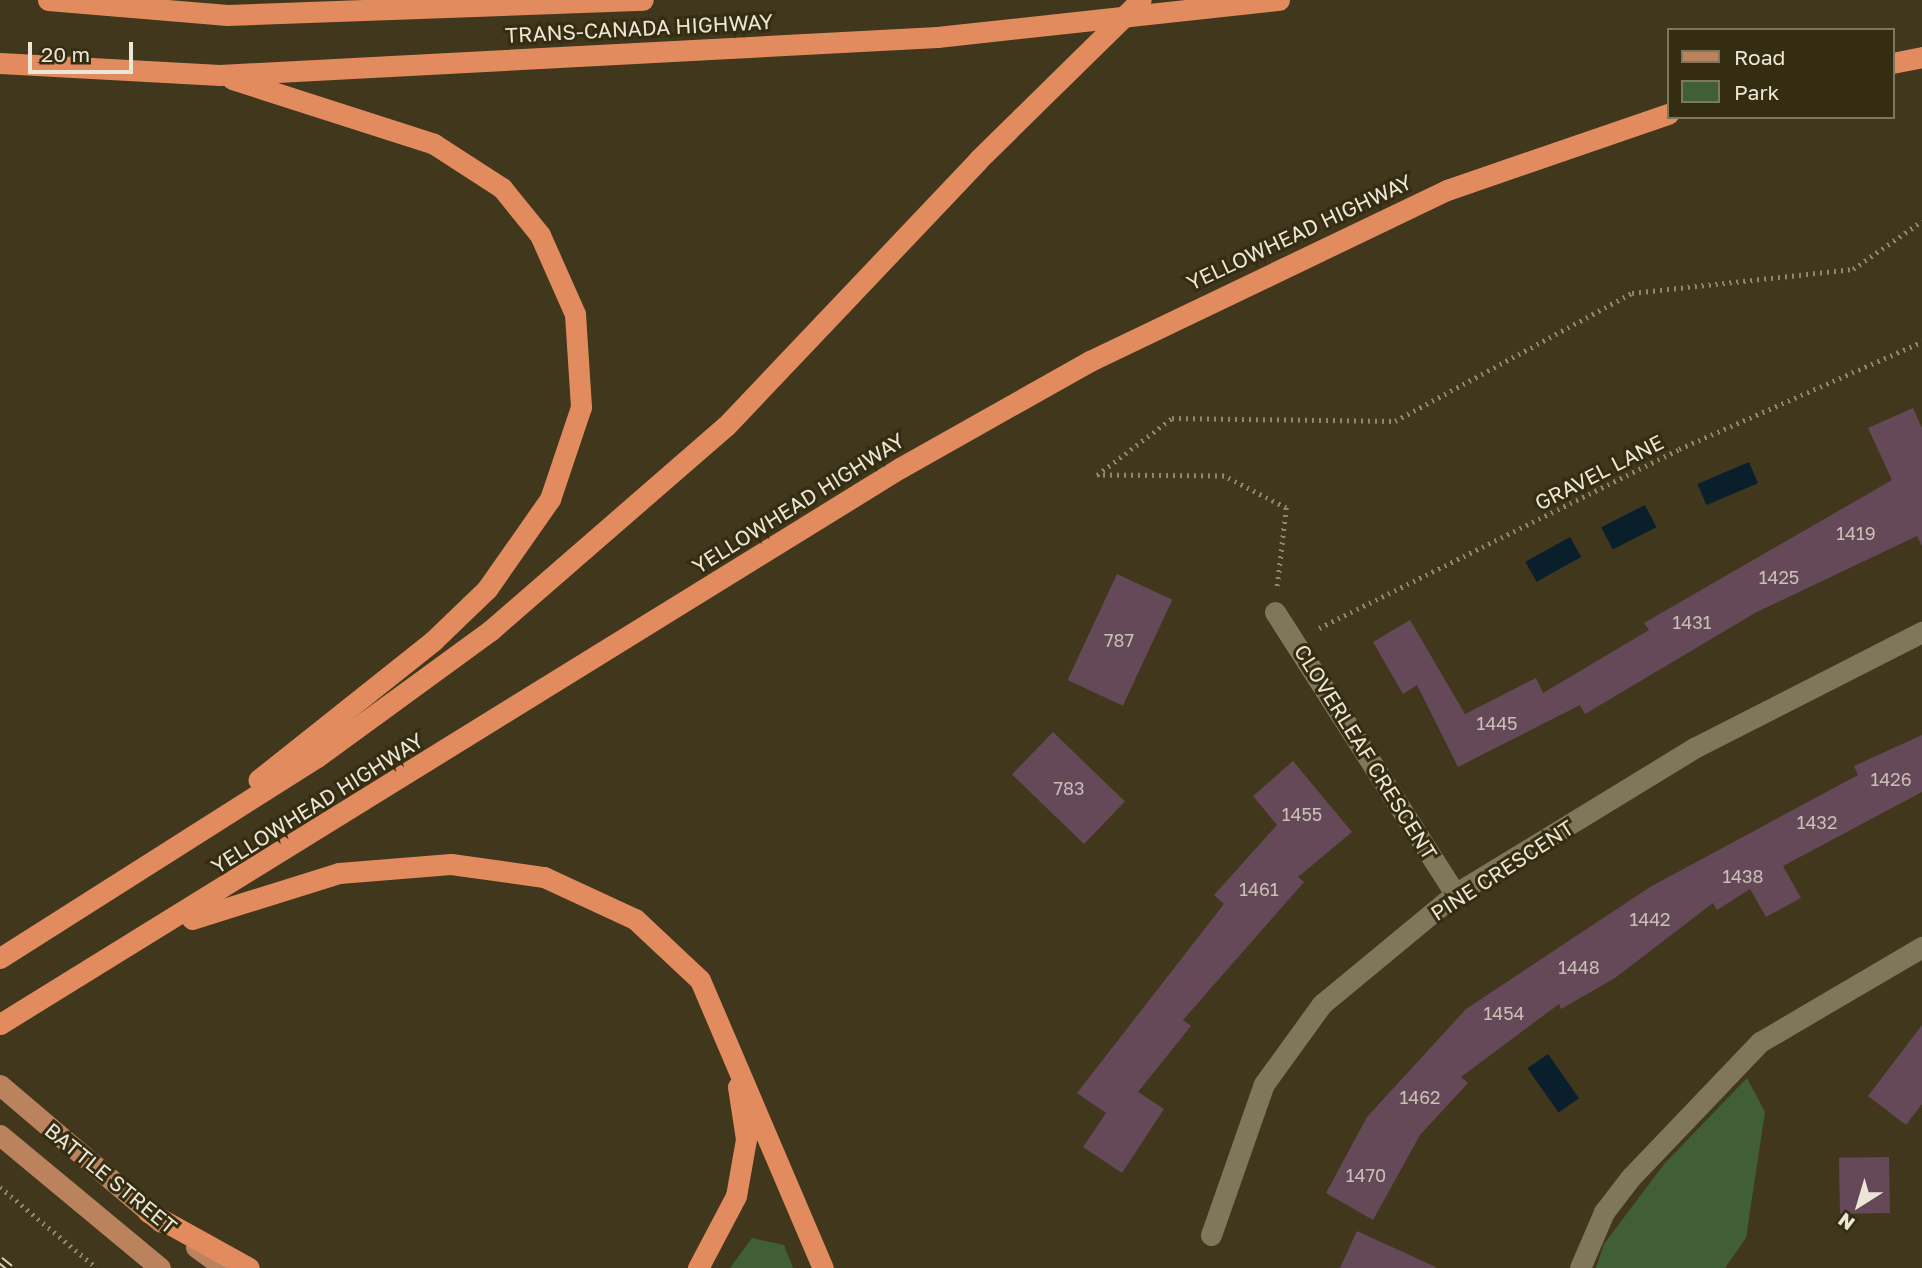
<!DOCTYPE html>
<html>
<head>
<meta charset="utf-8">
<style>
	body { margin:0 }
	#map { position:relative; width:1922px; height:1268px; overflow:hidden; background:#40371c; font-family:"Golos Text",sans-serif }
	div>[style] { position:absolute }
	.green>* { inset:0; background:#415f37 }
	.water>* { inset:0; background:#091f2c; transform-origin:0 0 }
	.building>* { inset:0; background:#654958; transform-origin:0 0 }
	.path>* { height:4.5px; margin-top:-2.25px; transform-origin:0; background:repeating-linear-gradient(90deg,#8d8670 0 2px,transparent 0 7px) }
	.minor>* { height:21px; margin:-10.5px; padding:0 10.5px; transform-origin:10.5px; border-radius:10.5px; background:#80775a }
	.major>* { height:21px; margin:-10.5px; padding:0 10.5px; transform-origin:10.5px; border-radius:10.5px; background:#bb835d }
	.highway>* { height:21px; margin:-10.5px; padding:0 10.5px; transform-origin:10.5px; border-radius:10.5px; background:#e28b5f }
	.rail>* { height:8px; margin-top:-4px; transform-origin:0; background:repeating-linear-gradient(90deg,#352d12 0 16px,#d4cebc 0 32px); box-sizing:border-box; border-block:2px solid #d4cebc }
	span { translate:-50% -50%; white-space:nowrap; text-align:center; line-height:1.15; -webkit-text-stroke:6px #352d12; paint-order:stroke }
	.number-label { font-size:18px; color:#cabfb6 }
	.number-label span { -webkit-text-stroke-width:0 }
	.street-label { font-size:21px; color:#ebe6d6 }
	.legend { position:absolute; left:1667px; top:28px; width:228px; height:91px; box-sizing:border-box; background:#352d12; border:2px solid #7e7760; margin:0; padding:9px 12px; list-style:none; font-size:21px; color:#ebe6d6 }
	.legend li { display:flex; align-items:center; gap:14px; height:35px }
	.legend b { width:35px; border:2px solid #7e7760 }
	.north { position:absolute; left:1824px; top:1170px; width:70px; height:70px; -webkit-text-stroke:5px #352d12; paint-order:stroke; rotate:217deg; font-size:19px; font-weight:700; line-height:28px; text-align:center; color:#ebe6d6 }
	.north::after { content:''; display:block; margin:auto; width:24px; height:32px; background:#ebe6d6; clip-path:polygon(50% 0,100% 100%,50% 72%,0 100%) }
	.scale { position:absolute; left:28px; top:42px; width:105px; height:32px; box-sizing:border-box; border:4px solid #ebe6d6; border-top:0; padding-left:9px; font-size:21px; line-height:24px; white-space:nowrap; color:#ebe6d6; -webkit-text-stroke:5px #352d12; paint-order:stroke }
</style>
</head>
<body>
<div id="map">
	<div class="green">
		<div style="clip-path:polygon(1747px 1078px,1765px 1112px,1746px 1238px,1725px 1268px,1596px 1268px,1604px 1244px,1665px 1163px)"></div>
		<div style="clip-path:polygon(752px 1238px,784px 1245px,793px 1268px,730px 1268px)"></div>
	</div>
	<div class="water">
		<div style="left:1749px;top:462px;width:23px;height:56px;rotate:67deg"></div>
		<div style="left:1645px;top:505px;width:25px;height:49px;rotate:63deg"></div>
		<div style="left:1570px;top:537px;width:23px;height:51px;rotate:61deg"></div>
		<div style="left:1548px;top:1054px;width:54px;height:25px;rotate:55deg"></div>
	</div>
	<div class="building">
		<div style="clip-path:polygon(1913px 408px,1922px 428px,1922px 546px,1917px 536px,1755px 613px,1585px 714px,1580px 705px,1458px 767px,1417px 685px,1403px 694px,1373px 642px,1410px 620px,1465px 714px,1536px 678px,1543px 693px,1649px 630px,1644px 623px,1892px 480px,1868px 428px)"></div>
		<div style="left:1117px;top:574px;width:61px;height:117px;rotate:25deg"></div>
		<div style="left:1053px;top:732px;width:100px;height:59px;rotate:44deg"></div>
		<div style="clip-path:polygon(1922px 735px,1922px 792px,1783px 866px,1801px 898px,1766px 917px,1750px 889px,1717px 910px,1713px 903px,1615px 978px,1561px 1009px,1559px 1004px,1461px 1077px,1468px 1083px,1420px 1135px,1373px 1220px,1326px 1193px,1367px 1117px,1466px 1009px,1650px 887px,1858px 775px,1854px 766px)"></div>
		<div style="clip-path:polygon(1293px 761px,1352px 832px,1298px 877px,1304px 882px,1183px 1020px,1191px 1026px,1138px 1092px,1164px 1109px,1122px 1173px,1083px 1147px,1106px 1113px,1077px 1093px,1224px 904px,1214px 895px,1277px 825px,1253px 796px)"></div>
		<div style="clip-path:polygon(1922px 1025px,1922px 1104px,1906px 1125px,1868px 1096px)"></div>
		<div style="left:1889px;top:1157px;width:56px;height:50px;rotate:89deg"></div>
		<div style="clip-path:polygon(1357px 1231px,1438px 1268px,1340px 1268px)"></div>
	</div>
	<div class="path">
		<div style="left:1277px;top:586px;width:79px;rotate:-83.4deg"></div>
		<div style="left:1286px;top:508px;width:70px;rotate:-152.7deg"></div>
		<div style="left:1224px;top:476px;width:127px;rotate:-179.5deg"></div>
		<div style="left:1097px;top:475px;width:94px;rotate:-37.2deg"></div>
		<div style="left:1172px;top:418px;width:223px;rotate:0.8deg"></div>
		<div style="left:1395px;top:421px;width:269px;rotate:-28.4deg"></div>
		<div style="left:1632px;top:293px;width:222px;rotate:-6.2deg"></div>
		<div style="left:1853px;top:269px;width:84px;rotate:-34.8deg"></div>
		<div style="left:1319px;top:628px;width:402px;rotate:-26.4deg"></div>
		<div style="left:1679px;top:449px;width:266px;rotate:-23.8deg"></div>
		<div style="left:0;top:1187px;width:126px;rotate:39.9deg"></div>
	</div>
	<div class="minor">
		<div style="left:1275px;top:612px;width:335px;rotate:57.4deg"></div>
		<div style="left:1211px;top:1235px;width:160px;rotate:-70.7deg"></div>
		<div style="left:1264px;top:1084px;width:99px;rotate:-54.1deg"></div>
		<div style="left:1322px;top:1004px;width:173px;rotate:-39.6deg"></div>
		<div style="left:1455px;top:894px;width:282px;rotate:-31.4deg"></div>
		<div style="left:1696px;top:747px;width:254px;rotate:-27deg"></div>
		<div style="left:1580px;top:1268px;width:61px;rotate:-66.8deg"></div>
		<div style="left:1604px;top:1212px;width:44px;rotate:-52.4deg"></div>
		<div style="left:1631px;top:1177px;width:187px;rotate:-46.3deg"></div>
		<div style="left:1760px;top:1042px;width:188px;rotate:-30.4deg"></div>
	</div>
	<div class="major">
		<div style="left:0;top:1085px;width:211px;rotate:40.4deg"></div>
		<div style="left:0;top:1135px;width:208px;rotate:39.7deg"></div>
		<div style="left:196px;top:1247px;width:36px;rotate:36deg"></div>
	</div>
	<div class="highway">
		<div style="left:48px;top:0;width:180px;rotate:4.8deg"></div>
		<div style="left:227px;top:15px;width:416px;rotate:-2.1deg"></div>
		<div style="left:0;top:63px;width:220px;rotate:3.1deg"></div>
		<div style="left:220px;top:75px;width:718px;rotate:-3.03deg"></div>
		<div style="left:937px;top:37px;width:344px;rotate:-6.2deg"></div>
		<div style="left:1892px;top:63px;width:31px;rotate:-11deg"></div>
		<div style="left:232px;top:79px;width:212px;rotate:17.8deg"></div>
		<div style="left:434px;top:144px;width:81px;rotate:32.9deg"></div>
		<div style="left:502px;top:188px;width:60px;rotate:51deg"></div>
		<div style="left:540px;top:235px;width:86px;rotate:66.1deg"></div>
		<div style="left:575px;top:314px;width:93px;rotate:86.3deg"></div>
		<div style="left:581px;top:407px;width:97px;rotate:108.6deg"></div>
		<div style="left:550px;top:499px;width:110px;rotate:125deg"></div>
		<div style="left:487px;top:589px;width:75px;rotate:136.1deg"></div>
		<div style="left:433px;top:641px;width:223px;rotate:141.5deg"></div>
		<div style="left:192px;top:919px;width:154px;rotate:-17.4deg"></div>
		<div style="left:339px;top:873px;width:112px;rotate:-4.6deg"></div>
		<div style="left:451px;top:864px;width:94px;rotate:8deg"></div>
		<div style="left:544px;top:877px;width:100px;rotate:24.8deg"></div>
		<div style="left:635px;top:919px;width:89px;rotate:43.2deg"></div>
		<div style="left:700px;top:980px;width:313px;rotate:66.9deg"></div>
		<div style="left:0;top:958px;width:375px;rotate:-32.4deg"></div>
		<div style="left:317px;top:757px;width:215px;rotate:-36.1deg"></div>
		<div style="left:491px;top:630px;width:311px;rotate:-41deg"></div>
		<div style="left:726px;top:426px;width:366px;rotate:-46.5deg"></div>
		<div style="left:978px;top:160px;width:228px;rotate:-44.5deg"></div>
		<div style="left:0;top:1024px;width:1058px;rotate:-31.71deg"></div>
		<div style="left:900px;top:468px;width:218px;rotate:-29.4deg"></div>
		<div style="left:1090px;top:361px;width:396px;rotate:-25.6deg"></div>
		<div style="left:1447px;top:190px;width:234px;rotate:-19deg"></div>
		<div style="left:148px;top:1212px;width:115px;rotate:29deg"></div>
		<div style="left:698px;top:1268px;width:81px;rotate:-62.2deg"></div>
		<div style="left:736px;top:1196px;width:58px;rotate:-80deg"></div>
		<div style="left:746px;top:1139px;width:53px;rotate:-98.7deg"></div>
	</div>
	<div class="rail">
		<div style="left:0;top:1260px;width:13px;rotate:39deg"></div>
	</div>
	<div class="number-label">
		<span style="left:1856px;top:533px">1419</span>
		<span style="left:1779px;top:577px">1425</span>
		<span style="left:1692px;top:622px">1431</span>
		<span style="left:1119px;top:640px">787</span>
		<span style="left:1497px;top:723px">1445</span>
		<span style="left:1891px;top:779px">1426</span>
		<span style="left:1069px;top:788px">783</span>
		<span style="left:1302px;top:814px">1455</span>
		<span style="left:1817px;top:822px">1432</span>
		<span style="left:1743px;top:876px">1438</span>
		<span style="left:1259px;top:889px">1461</span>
		<span style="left:1650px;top:919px">1442</span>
		<span style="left:1579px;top:967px">1448</span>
		<span style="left:1504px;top:1013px">1454</span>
		<span style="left:1420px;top:1097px">1462</span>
		<span style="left:1366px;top:1175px">1470</span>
	</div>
	<div class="street-label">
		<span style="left:639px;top:28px;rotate:-3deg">TRANS-CANADA HIGHWAY</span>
		<span style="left:1299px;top:232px;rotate:-25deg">YELLOWHEAD HIGHWAY</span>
		<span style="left:1599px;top:472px;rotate:-27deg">GRAVEL LANE</span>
		<span style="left:798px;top:503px;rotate:-32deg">YELLOWHEAD HIGHWAY</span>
		<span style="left:1366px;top:752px;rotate:58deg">CLOVERLEAF CRESCENT</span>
		<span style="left:317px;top:803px;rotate:-32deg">YELLOWHEAD HIGHWAY</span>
		<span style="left:1502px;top:870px;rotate:-33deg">PINE CRESCENT</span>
		<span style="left:111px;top:1178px;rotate:39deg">BATTLE STREET</span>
	</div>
	<ul class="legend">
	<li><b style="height:9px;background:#bb835d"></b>Road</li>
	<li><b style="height:19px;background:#415f37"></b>Park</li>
	</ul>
	<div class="north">N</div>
	<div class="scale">20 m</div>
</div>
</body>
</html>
